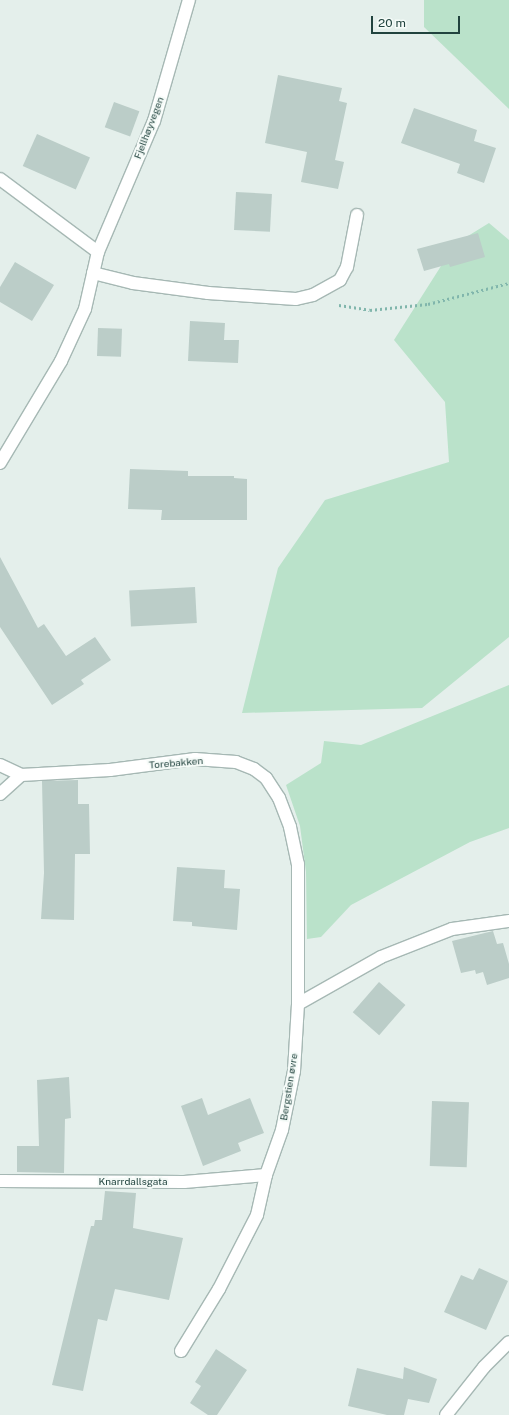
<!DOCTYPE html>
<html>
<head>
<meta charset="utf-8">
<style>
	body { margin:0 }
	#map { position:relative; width:509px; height:1415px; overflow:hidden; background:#e4efeb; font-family:"Public Sans",sans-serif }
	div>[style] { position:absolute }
	.green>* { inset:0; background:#bae2ca }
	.building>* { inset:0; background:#bbcdc8; transform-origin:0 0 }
	.path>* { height:2.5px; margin-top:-1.25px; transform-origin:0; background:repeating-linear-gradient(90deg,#81b6ac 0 2px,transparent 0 5px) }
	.roads { filter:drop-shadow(1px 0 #a6b8b4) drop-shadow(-1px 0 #a6b8b4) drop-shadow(0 1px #a6b8b4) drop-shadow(0 -1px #a6b8b4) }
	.lane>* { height:12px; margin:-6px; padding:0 6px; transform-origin:6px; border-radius:6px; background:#fff }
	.street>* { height:12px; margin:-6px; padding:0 6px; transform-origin:6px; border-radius:6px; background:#fff }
	.secondary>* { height:12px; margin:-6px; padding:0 6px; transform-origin:6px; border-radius:6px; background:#fff }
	span { translate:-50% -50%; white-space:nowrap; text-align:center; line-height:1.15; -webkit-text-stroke:4px #f5fbf8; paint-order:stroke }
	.street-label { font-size:10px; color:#21433e }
	.scale { position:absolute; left:371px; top:16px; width:89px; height:18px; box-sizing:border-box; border:2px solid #21433e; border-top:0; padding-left:5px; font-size:12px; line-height:14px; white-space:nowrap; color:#21433e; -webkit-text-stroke:3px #f5fbf8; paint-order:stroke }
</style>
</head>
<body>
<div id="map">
	<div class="green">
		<div style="clip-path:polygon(424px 0,509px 0,509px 109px,424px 27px)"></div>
		<div style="clip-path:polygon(489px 223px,509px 240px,509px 637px,422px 708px,242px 713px,278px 568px,325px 500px,449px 462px,445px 402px,394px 340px,455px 244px)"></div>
		<div style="clip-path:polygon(509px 685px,509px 828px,470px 842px,351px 905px,321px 937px,307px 939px,306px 872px,300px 826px,286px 785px,321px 763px,324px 741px,361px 745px)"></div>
	</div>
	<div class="building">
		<div style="clip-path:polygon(278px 75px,342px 88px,339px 101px,347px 103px,335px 160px,344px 162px,338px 189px,301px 182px,307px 152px,265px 143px)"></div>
		<div style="left:114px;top:102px;width:27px;height:27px;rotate:20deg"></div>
		<div style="clip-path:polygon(414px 108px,477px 130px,474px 141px,496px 148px,484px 183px,457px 173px,460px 164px,401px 143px)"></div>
		<div style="left:37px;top:134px;width:58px;height:35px;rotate:24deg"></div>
		<div style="left:236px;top:192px;width:36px;height:38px;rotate:3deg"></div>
		<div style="clip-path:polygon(478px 233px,485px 257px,450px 267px,449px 264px,424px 271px,417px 249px)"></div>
		<div style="clip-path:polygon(15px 262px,54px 285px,32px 321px,0 302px,0 287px)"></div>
		<div style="clip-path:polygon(190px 321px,225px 323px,224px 340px,239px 340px,238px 363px,188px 361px)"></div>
		<div style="left:98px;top:328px;width:24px;height:28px;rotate:2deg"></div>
		<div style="clip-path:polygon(130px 469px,188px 471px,188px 476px,234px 476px,234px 478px,247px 479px,247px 520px,161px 520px,162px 510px,128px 509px)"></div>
		<div style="clip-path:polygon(0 557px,38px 628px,44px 624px,66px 656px,95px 637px,111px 660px,81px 680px,84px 684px,52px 705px,0 627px)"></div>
		<div style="left:195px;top:587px;width:36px;height:66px;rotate:87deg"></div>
		<div style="clip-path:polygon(78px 780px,78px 804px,89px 804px,90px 854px,75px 854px,74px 920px,41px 919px,44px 873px,42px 781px)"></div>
		<div style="clip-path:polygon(177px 867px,225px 870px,224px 888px,240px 889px,237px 930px,192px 926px,192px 922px,173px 921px)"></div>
		<div style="clip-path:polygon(493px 931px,497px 944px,503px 943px,509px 964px,509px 978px,487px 985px,483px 972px,476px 974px,475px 970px,461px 973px,452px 941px)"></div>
		<div style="left:379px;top:982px;width:35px;height:40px;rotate:41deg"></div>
		<div style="clip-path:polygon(69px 1077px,71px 1118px,65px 1119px,64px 1173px,17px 1172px,17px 1146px,39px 1146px,37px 1080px)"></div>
		<div style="clip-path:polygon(202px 1098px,208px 1115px,250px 1098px,264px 1133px,238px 1143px,241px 1151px,203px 1166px,181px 1106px)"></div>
		<div style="left:432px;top:1101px;width:37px;height:65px;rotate:2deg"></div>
		<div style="clip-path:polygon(105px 1191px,136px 1193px,133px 1228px,183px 1238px,169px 1300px,115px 1289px,107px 1321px,98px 1319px,83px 1391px,52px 1385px,91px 1226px,94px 1226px,95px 1220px,102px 1220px)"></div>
		<div style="clip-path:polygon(479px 1268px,508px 1281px,486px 1330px,444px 1312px,461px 1275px,473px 1280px)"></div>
		<div style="clip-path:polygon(216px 1349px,247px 1370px,217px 1415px,208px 1415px,190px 1403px,201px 1386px,195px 1382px)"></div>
		<div style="clip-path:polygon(404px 1367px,437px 1379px,429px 1403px,408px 1399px,404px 1415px,387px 1415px,348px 1406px,357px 1368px,403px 1379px)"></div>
	</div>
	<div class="path">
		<div style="left:339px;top:305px;width:31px;rotate:9deg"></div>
		<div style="left:370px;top:310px;width:58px;rotate:-5.9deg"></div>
		<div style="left:428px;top:304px;width:84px;rotate:-14.5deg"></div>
	</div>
	<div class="roads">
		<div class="lane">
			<div style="left:93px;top:273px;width:41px;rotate:14deg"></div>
			<div style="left:133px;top:283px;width:76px;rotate:7.6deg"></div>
			<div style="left:208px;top:293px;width:88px;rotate:3.9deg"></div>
			<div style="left:296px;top:299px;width:17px;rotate:-13deg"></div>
			<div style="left:313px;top:295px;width:31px;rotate:-29deg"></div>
			<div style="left:340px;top:280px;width:15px;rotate:-62deg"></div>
			<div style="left:347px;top:267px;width:53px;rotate:-79.1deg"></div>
			<div style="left:181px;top:1351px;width:73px;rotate:-58.5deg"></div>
			<div style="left:219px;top:1289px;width:83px;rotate:-62.8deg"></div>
			<div style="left:257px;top:1215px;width:41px;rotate:-77.3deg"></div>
		</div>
		<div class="street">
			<div style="left:0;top:179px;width:122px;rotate:36.7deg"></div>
			<div style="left:0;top:463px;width:119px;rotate:-59.1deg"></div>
			<div style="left:61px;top:361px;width:57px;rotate:-65.2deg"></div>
			<div style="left:85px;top:309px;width:58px;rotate:-77.2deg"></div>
			<div style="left:98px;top:252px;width:142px;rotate:-66.9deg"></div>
			<div style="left:154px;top:121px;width:126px;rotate:-73.9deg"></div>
			<div style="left:0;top:765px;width:23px;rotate:25deg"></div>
			<div style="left:0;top:794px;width:28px;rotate:-42deg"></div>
			<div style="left:21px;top:775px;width:89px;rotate:-3.2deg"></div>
			<div style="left:110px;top:770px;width:86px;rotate:-7.4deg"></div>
			<div style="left:195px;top:759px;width:41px;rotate:4.2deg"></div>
			<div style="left:236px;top:762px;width:19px;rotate:21deg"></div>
			<div style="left:254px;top:769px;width:15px;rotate:37deg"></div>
			<div style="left:266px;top:778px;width:24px;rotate:57deg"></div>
			<div style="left:279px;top:798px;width:31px;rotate:69deg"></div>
			<div style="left:290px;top:827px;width:38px;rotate:78deg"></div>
			<div style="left:298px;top:864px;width:140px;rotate:90deg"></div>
			<div style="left:298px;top:1004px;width:67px;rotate:93.4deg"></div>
			<div style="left:294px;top:1071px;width:60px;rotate:101.5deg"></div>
			<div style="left:282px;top:1130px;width:48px;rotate:109.6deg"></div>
			<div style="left:266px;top:1175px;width:82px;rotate:175.1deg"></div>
			<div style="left:184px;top:1182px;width:184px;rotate:-179.7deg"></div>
			<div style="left:298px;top:1004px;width:95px;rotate:-29.5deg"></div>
			<div style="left:381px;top:957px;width:76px;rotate:-21.5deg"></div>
			<div style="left:452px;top:929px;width:58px;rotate:-8deg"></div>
		</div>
		<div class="secondary">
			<div style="left:446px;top:1415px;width:61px;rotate:-51.6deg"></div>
			<div style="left:484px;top:1367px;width:35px;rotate:-45deg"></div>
		</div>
	</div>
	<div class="street-label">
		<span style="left:149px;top:128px;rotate:-69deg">Fjellhøyvegen</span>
		<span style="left:176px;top:763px;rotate:-5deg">Torebakken</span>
		<span style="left:289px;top:1087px;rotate:-81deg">Bergstien øvre</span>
		<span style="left:133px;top:1182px">Knarrdallsgata</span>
	</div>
	<div class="scale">20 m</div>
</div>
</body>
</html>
